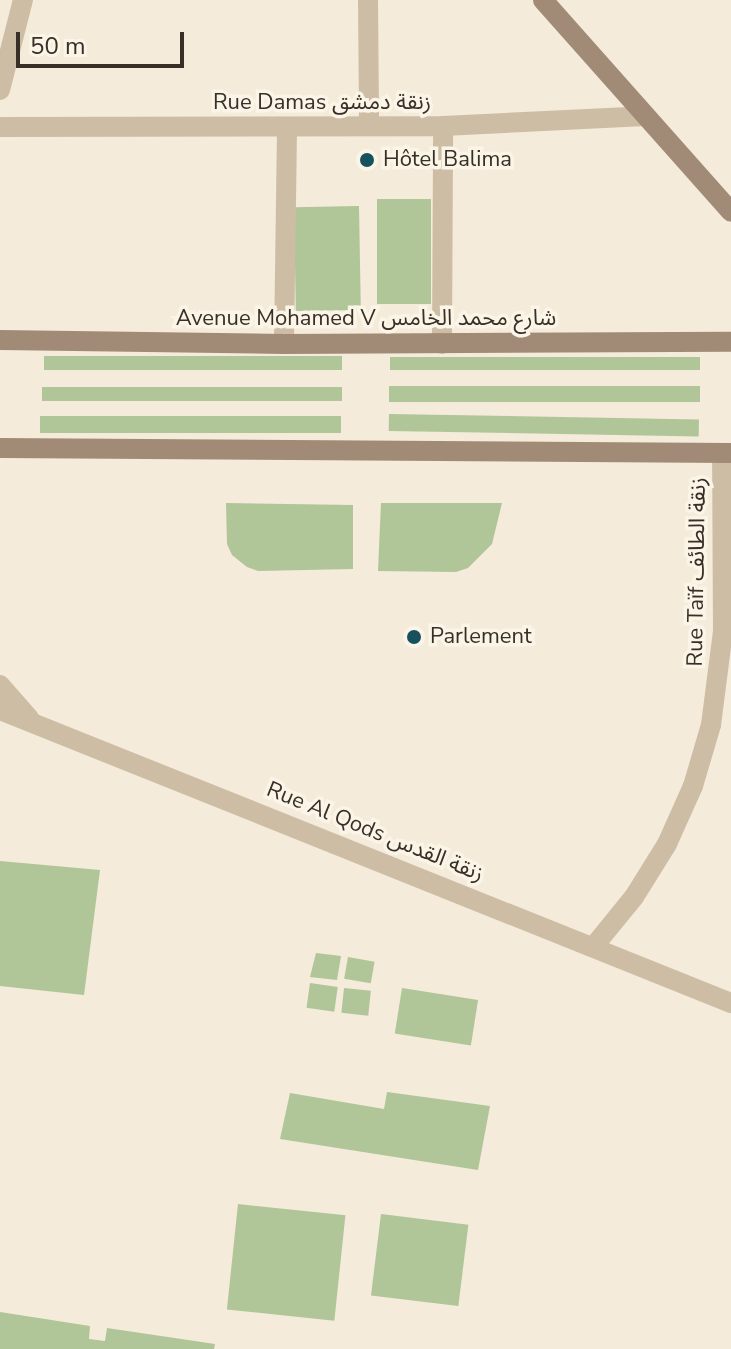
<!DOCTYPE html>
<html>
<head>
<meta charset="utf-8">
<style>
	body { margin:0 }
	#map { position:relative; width:731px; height:1349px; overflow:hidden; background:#f4ebda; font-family:"Nunito Sans","Noto Sans Arabic",sans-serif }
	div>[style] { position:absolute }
	.green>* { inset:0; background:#b0c598; transform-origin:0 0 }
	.street>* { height:20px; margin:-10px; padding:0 10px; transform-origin:10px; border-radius:10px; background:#cebda5 }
	.secondary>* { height:20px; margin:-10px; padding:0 10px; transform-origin:10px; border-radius:10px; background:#a28b76 }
	.dots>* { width:22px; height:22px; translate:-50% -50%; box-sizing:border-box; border:4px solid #fbf5e7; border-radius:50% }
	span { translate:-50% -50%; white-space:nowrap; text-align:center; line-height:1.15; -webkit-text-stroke:7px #fbf5e7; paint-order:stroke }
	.street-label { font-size:22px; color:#382f27 }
	.poi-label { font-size:22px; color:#382f27 }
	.left { translate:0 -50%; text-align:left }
	.scale { position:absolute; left:16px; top:32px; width:168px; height:36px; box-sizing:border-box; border:4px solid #382f27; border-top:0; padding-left:10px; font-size:24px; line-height:28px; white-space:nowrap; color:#382f27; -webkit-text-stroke:6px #fbf5e7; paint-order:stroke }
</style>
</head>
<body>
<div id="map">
	<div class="green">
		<div style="left:431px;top:199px;width:105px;height:54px;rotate:90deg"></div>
		<div style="left:359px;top:206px;width:104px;height:65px;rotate:89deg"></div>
		<div style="left:44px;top:356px;width:298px;height:14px"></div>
		<div style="left:390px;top:357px;width:310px;height:13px"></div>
		<div style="left:389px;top:386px;width:311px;height:16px"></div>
		<div style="left:42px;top:387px;width:300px;height:14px"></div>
		<div style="left:389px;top:414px;width:310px;height:17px;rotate:1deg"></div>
		<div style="left:40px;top:416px;width:301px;height:17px"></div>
		<div style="clip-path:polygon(226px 503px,353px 505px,353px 569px,258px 571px,247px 567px,232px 555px,227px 544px)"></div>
		<div style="clip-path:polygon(381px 503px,502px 503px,492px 544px,468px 568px,456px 572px,378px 571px)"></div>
		<div style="clip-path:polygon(0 861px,100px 870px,84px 995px,0 986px)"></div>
		<div style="clip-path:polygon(316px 953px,341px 956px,337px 980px,310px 977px)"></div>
		<div style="left:348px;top:957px;width:27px;height:22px;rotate:10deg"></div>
		<div style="left:310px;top:983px;width:28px;height:25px;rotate:8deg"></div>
		<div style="left:344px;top:988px;width:27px;height:25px;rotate:6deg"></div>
		<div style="left:402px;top:988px;width:77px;height:46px;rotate:9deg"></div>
		<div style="clip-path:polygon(387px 1092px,490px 1106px,478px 1170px,280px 1139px,290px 1093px,384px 1109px)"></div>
		<div style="left:238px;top:1204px;width:108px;height:106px;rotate:6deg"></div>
		<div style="left:381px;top:1214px;width:88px;height:82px;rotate:7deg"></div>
		<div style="clip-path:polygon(0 1312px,90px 1326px,89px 1339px,105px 1341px,107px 1328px,215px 1344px,214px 1349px,0 1349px)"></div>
	</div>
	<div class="street">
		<div style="left:368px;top:0;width:126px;rotate:89.5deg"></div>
		<div style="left:0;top:90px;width:93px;rotate:-75.7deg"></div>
		<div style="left:0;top:127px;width:443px;rotate:-0.1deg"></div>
		<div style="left:443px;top:126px;width:202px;rotate:-2.8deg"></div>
		<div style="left:284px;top:344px;width:216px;rotate:-89.2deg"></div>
		<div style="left:442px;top:344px;width:218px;rotate:-89.7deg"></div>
		<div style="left:0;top:685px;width:44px;rotate:48.7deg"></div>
		<div style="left:0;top:710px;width:788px;rotate:21.84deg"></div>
		<div style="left:594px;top:946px;width:63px;rotate:-50.8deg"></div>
		<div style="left:634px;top:897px;width:62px;rotate:-58.1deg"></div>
		<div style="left:667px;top:844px;width:64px;rotate:-65.9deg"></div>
		<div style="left:693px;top:786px;width:64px;rotate:-73.6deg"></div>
		<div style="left:711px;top:725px;width:95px;rotate:-82.7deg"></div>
		<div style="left:723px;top:631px;width:178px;rotate:-90.3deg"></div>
	</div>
	<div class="secondary">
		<div style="left:543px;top:0;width:283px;rotate:48.4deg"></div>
		<div style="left:0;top:340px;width:284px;rotate:0.8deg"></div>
		<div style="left:284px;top:344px;width:447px;rotate:-0.3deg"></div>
		<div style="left:0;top:448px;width:731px;rotate:0.39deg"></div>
	</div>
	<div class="dots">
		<div style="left:367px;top:160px;background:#18515e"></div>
		<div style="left:414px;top:637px;background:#18515e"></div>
	</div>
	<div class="street-label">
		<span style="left:322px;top:103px">Rue Damas زنقة دمشق</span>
		<span style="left:366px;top:319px">Avenue Mohamed V شارع محمد الخامس</span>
		<span style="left:697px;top:572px;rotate:-89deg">Rue Taïf زنقة الطائف</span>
		<span style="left:375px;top:832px;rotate:22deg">Rue Al Qods زنقة القدس</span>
	</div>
	<div class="poi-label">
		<span class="left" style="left:383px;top:160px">Hôtel Balima</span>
		<span class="left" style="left:430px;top:637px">Parlement</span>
	</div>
	<div class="scale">50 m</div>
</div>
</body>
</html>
